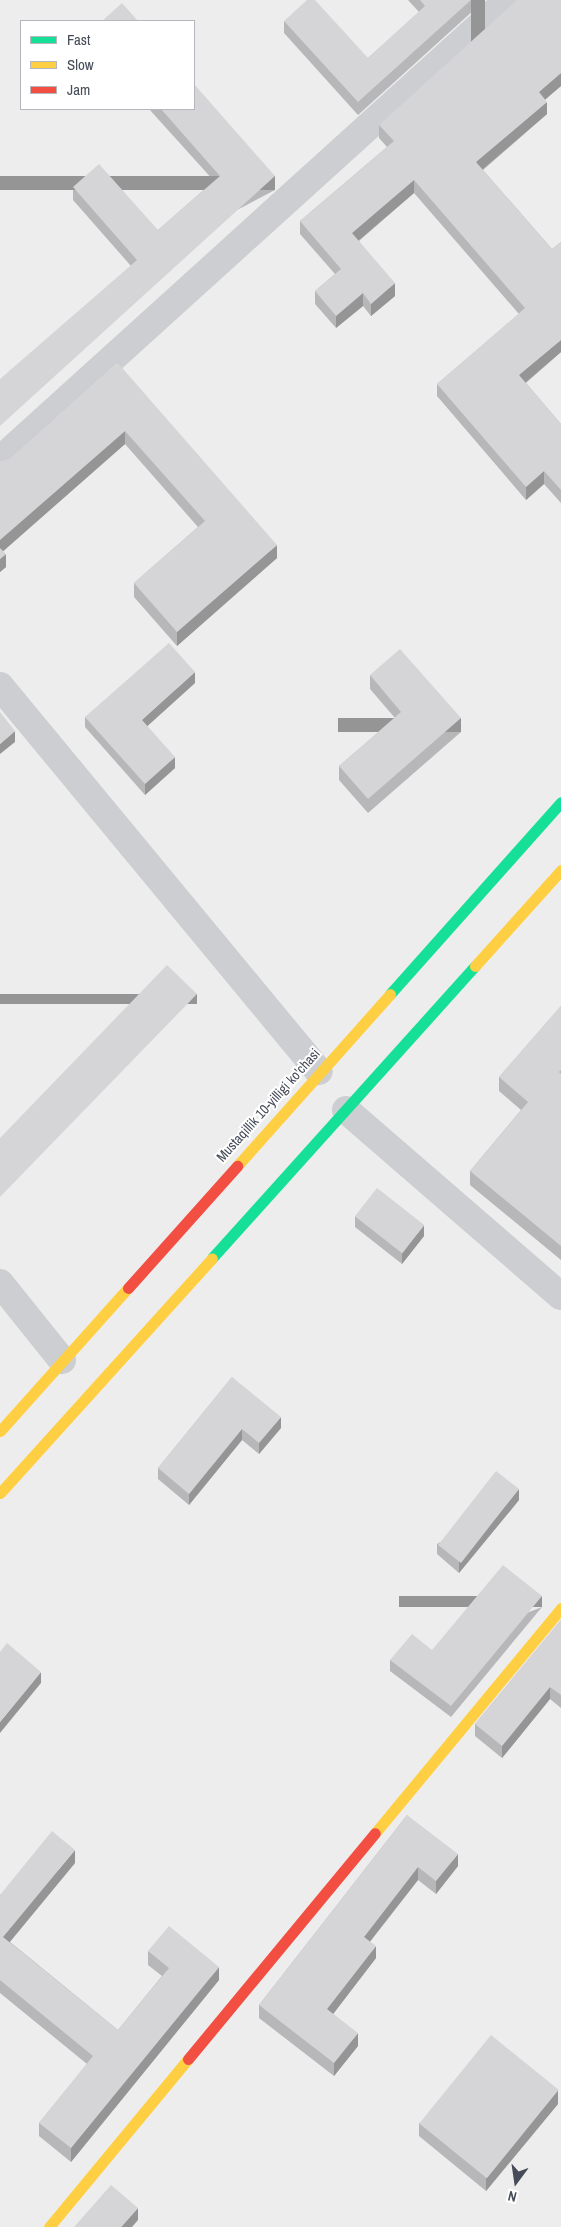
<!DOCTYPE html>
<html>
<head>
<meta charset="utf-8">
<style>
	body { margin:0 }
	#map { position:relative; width:561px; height:2227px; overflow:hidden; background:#eeeded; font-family:"Archivo Narrow",sans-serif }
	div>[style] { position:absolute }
	.street>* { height:28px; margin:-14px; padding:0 14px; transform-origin:14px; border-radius:14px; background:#ccced1 }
	.fast>* { height:11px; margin:-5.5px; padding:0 5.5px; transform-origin:5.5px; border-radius:5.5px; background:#16e098 }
	.slow>* { height:11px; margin:-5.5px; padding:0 5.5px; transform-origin:5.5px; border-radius:5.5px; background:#ffcf43 }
	.jam>* { height:11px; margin:-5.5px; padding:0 5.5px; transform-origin:5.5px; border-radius:5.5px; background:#f24e42 }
	.wall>* { inset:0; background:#b7b7b9 }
	.shaded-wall>* { inset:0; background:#959596; transform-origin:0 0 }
	.building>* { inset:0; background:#d5d5d7; transform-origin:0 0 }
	span { translate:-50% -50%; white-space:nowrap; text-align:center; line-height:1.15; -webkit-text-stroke:4px #fff; paint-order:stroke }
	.street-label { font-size:14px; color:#464c58 }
	.legend { position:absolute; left:20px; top:20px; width:175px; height:90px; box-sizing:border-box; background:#fff; border:1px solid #b5b7bc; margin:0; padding:6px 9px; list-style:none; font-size:15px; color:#464c58 }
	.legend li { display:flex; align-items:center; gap:10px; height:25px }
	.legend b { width:25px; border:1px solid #b5b7bc }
	.north { position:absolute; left:491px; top:2157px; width:50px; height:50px; -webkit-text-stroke:4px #fff; paint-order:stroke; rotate:194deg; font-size:14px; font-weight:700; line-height:20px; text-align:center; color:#464c58 }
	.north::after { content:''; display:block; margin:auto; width:18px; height:22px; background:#464c58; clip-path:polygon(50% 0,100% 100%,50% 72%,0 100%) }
</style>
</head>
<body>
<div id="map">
	<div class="street">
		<div style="left:0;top:460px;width:685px;rotate:-42.16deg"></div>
		<div style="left:0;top:686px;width:500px;rotate:50.4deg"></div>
		<div style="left:346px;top:1110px;width:284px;rotate:40.9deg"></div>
		<div style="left:0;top:1283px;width:99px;rotate:51.2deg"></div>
	</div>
	<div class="fast">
		<div style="left:390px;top:994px;width:257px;rotate:-48.3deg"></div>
		<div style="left:212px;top:1258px;width:393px;rotate:-48deg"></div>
	</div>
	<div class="slow">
		<div style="left:475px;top:966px;width:129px;rotate:-48.1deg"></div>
		<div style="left:237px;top:1166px;width:230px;rotate:-48.3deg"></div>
		<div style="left:0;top:1431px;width:192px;rotate:-48.2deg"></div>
		<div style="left:0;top:1493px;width:316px;rotate:-47.9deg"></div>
		<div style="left:375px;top:1833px;width:292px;rotate:-50.4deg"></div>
		<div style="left:49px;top:2227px;width:218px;rotate:-50.4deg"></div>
	</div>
	<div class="jam">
		<div style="left:128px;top:1288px;width:164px;rotate:-48.2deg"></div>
		<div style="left:188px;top:2059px;width:293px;rotate:-50.4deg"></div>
	</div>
	<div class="wall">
		<div style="clip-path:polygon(408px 0,485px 0,358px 115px,284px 33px,284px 21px,368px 58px,419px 12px)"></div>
		<div style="clip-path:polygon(561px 0,561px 86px,545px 99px,547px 114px,483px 170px,552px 249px,561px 242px,561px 352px,526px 383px,561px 424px,561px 503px,544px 484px,526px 500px,437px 396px,437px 384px,519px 314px,414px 193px,359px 241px,395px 296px,371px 316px,363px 306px,336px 328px,315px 304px,315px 291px,335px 274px,300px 234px,300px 221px,387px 147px,379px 138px,379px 125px)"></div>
		<div style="clip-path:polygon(149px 109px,194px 109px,275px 190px,131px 266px,73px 200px,73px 187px,158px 230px,214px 181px)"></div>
		<div style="clip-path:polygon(117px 362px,277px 558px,177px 646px,134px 597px,134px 583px,198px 527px,125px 444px,3px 551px,6px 567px,0 572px,0 461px,10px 458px)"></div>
		<div style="clip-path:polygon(370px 675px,461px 732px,368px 813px,339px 780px,339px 766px,395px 718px,370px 689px)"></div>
		<div style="clip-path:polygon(195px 683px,147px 726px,175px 768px,145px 795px,85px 727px,85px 717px)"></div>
		<div style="clip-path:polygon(561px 1006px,561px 1260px,470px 1185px,470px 1171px,521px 1110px,499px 1091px,499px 1077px)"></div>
		<div style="clip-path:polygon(355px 1216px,424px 1236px,402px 1264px,355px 1227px)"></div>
		<div style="clip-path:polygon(232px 1377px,281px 1428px,259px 1454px,242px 1440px,189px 1505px,158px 1479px,158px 1468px)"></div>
		<div style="clip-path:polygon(519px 1500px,459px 1573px,437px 1554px,437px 1544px)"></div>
		<div style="clip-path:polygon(542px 1607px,451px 1717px,390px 1671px,390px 1660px,432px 1650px)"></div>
		<div style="clip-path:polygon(561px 1620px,561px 1708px,550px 1699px,502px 1758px,475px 1736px,475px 1724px)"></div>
		<div style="clip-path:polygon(407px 1815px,458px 1866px,436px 1894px,418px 1880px,370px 1942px,376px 1958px,333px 2014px,358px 2046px,334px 2076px,259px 2018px,259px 2005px)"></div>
		<div style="clip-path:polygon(75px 1863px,10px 1942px,118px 2030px,162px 1976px,148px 1965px,148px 1951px,219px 1980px,71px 2162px,39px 2136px,39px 2123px,87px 2064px,0 1993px,0 1895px)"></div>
		<div style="clip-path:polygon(558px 2104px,486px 2191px,419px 2136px,419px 2123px)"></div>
	</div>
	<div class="shaded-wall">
		<div style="left:471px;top:0;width:14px;height:152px"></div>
		<div style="clip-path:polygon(561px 73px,561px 86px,539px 105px,539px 92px)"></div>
		<div style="clip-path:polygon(547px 102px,547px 114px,476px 175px,476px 162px)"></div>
		<div style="left:275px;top:176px;width:14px;height:372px;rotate:90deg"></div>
		<div style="clip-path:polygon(414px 180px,414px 193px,352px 246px,352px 233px)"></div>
		<div style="clip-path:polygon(395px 283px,395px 296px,371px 316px,371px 304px)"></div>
		<div style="clip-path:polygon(363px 293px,363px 306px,336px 328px,336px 316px)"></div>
		<div style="clip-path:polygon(561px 340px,561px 352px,519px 388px,519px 375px)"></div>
		<div style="clip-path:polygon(125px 431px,125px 444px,0 554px,0 540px)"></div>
		<div style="clip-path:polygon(544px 471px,544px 484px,526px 500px,526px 487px)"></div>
		<div style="clip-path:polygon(277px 545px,277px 558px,177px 646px,177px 632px)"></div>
		<div style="clip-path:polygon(6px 554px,6px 567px,0 572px,0 559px)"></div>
		<div style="clip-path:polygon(195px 672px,195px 683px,142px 731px,142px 720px)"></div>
		<div style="left:461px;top:718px;width:14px;height:123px;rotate:90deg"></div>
		<div style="clip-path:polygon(15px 731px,15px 742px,0 754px,0 744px)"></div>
		<div style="clip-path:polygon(175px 757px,175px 768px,145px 795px,145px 784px)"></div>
		<div style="left:197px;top:994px;width:10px;height:283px;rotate:90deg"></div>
		<div style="clip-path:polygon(424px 1225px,424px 1236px,402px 1264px,402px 1254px)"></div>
		<div style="clip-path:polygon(281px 1417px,281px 1428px,259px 1454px,259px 1443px)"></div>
		<div style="clip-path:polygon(242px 1429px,242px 1440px,189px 1505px,189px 1494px)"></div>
		<div style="clip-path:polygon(519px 1489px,519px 1500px,459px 1573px,459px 1562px)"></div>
		<div style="left:542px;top:1596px;width:11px;height:143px;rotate:90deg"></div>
		<div style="clip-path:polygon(41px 1672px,41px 1683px,0 1733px,0 1722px)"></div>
		<div style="clip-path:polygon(550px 1687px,550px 1699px,502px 1758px,502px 1746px)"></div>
		<div style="clip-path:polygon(75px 1850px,75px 1863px,3px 1950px,3px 1937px)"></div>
		<div style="clip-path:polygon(458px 1854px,458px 1866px,436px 1894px,436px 1881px)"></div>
		<div style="clip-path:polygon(418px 1867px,418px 1880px,364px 1949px,364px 1937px)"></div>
		<div style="clip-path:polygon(376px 1946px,376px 1958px,327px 2022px,327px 2009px)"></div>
		<div style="clip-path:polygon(219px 1967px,219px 1980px,71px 2162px,71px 2148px)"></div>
		<div style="clip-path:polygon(358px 2033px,358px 2046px,334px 2076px,334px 2063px)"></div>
		<div style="clip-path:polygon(558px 2090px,558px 2104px,486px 2191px,486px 2178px)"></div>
		<div style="clip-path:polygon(138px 2208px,138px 2220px,132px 2227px,121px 2227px)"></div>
	</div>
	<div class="building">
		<div style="clip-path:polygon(307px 0,315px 0,368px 58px,425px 6px,420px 0,471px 0,358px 102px,284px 21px)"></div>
		<div style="clip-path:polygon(517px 0,561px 0,561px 73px,539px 92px,547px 102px,476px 162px,552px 249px,561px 242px,561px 340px,519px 375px,561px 424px,561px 490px,544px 471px,526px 487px,437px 384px,525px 308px,414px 180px,352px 233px,395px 283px,371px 304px,363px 293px,336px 316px,315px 291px,341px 269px,300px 221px,394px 141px,379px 125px)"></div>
		<div style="clip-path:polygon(122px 3px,138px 21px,102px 21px)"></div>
		<div style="clip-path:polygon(194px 84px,275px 176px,0 426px,0 379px,137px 260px,73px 187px,99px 164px,158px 230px,220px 176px,161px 109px,194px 109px)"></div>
		<div style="clip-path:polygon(117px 362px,277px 545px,177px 632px,134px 583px,205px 521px,125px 431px,0 540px,0 461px,10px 458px)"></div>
		<div style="clip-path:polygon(0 548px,6px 554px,0 559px)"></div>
		<div style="clip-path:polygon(169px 643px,195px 672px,142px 720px,175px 757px,145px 784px,85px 717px)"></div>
		<div style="clip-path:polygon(400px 649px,461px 718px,368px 799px,339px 766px,401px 712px,370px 675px)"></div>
		<div style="clip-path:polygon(0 712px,15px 731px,0 744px)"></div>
		<div style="clip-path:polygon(167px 965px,197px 994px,0 1197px,0 1138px)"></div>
		<div style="clip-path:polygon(561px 1006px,561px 1070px,559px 1072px,561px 1074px,561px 1246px,470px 1171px,528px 1102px,499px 1077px)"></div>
		<div style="left:377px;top:1188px;width:60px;height:36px;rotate:38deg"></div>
		<div style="clip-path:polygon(232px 1377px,281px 1417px,259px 1443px,242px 1429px,189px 1494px,158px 1468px)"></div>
		<div style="left:496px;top:1471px;width:29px;height:94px;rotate:38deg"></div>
		<div style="clip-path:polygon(503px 1565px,542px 1596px,451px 1706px,390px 1660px,412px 1634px,432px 1650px)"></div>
		<div style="clip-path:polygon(561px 1620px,561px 1695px,550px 1687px,502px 1746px,475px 1724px)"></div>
		<div style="clip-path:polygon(7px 1643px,41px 1672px,0 1722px,0 1652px)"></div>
		<div style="clip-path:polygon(407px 1815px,458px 1854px,436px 1881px,418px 1867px,364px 1937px,376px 1946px,327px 2009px,358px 2033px,334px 2063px,259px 2005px)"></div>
		<div style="clip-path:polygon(52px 1831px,75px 1850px,3px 1937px,118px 2030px,169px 1968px,148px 1951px,169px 1926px,219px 1967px,71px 2148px,39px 2123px,93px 2056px,0 1980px,0 1895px)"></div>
		<div style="left:491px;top:2035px;width:87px;height:114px;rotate:39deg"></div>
		<div style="clip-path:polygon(111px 2185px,138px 2208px,121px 2227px,74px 2227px)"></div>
	</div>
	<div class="street-label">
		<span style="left:268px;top:1105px;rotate:-48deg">Mustaqillik 10-yilligi ko'chasi</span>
	</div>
	<ul class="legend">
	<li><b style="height:6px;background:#16e098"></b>Fast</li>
	<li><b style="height:6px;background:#ffcf43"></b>Slow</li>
	<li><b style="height:6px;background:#f24e42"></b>Jam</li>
	</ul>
	<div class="north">N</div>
</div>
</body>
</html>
